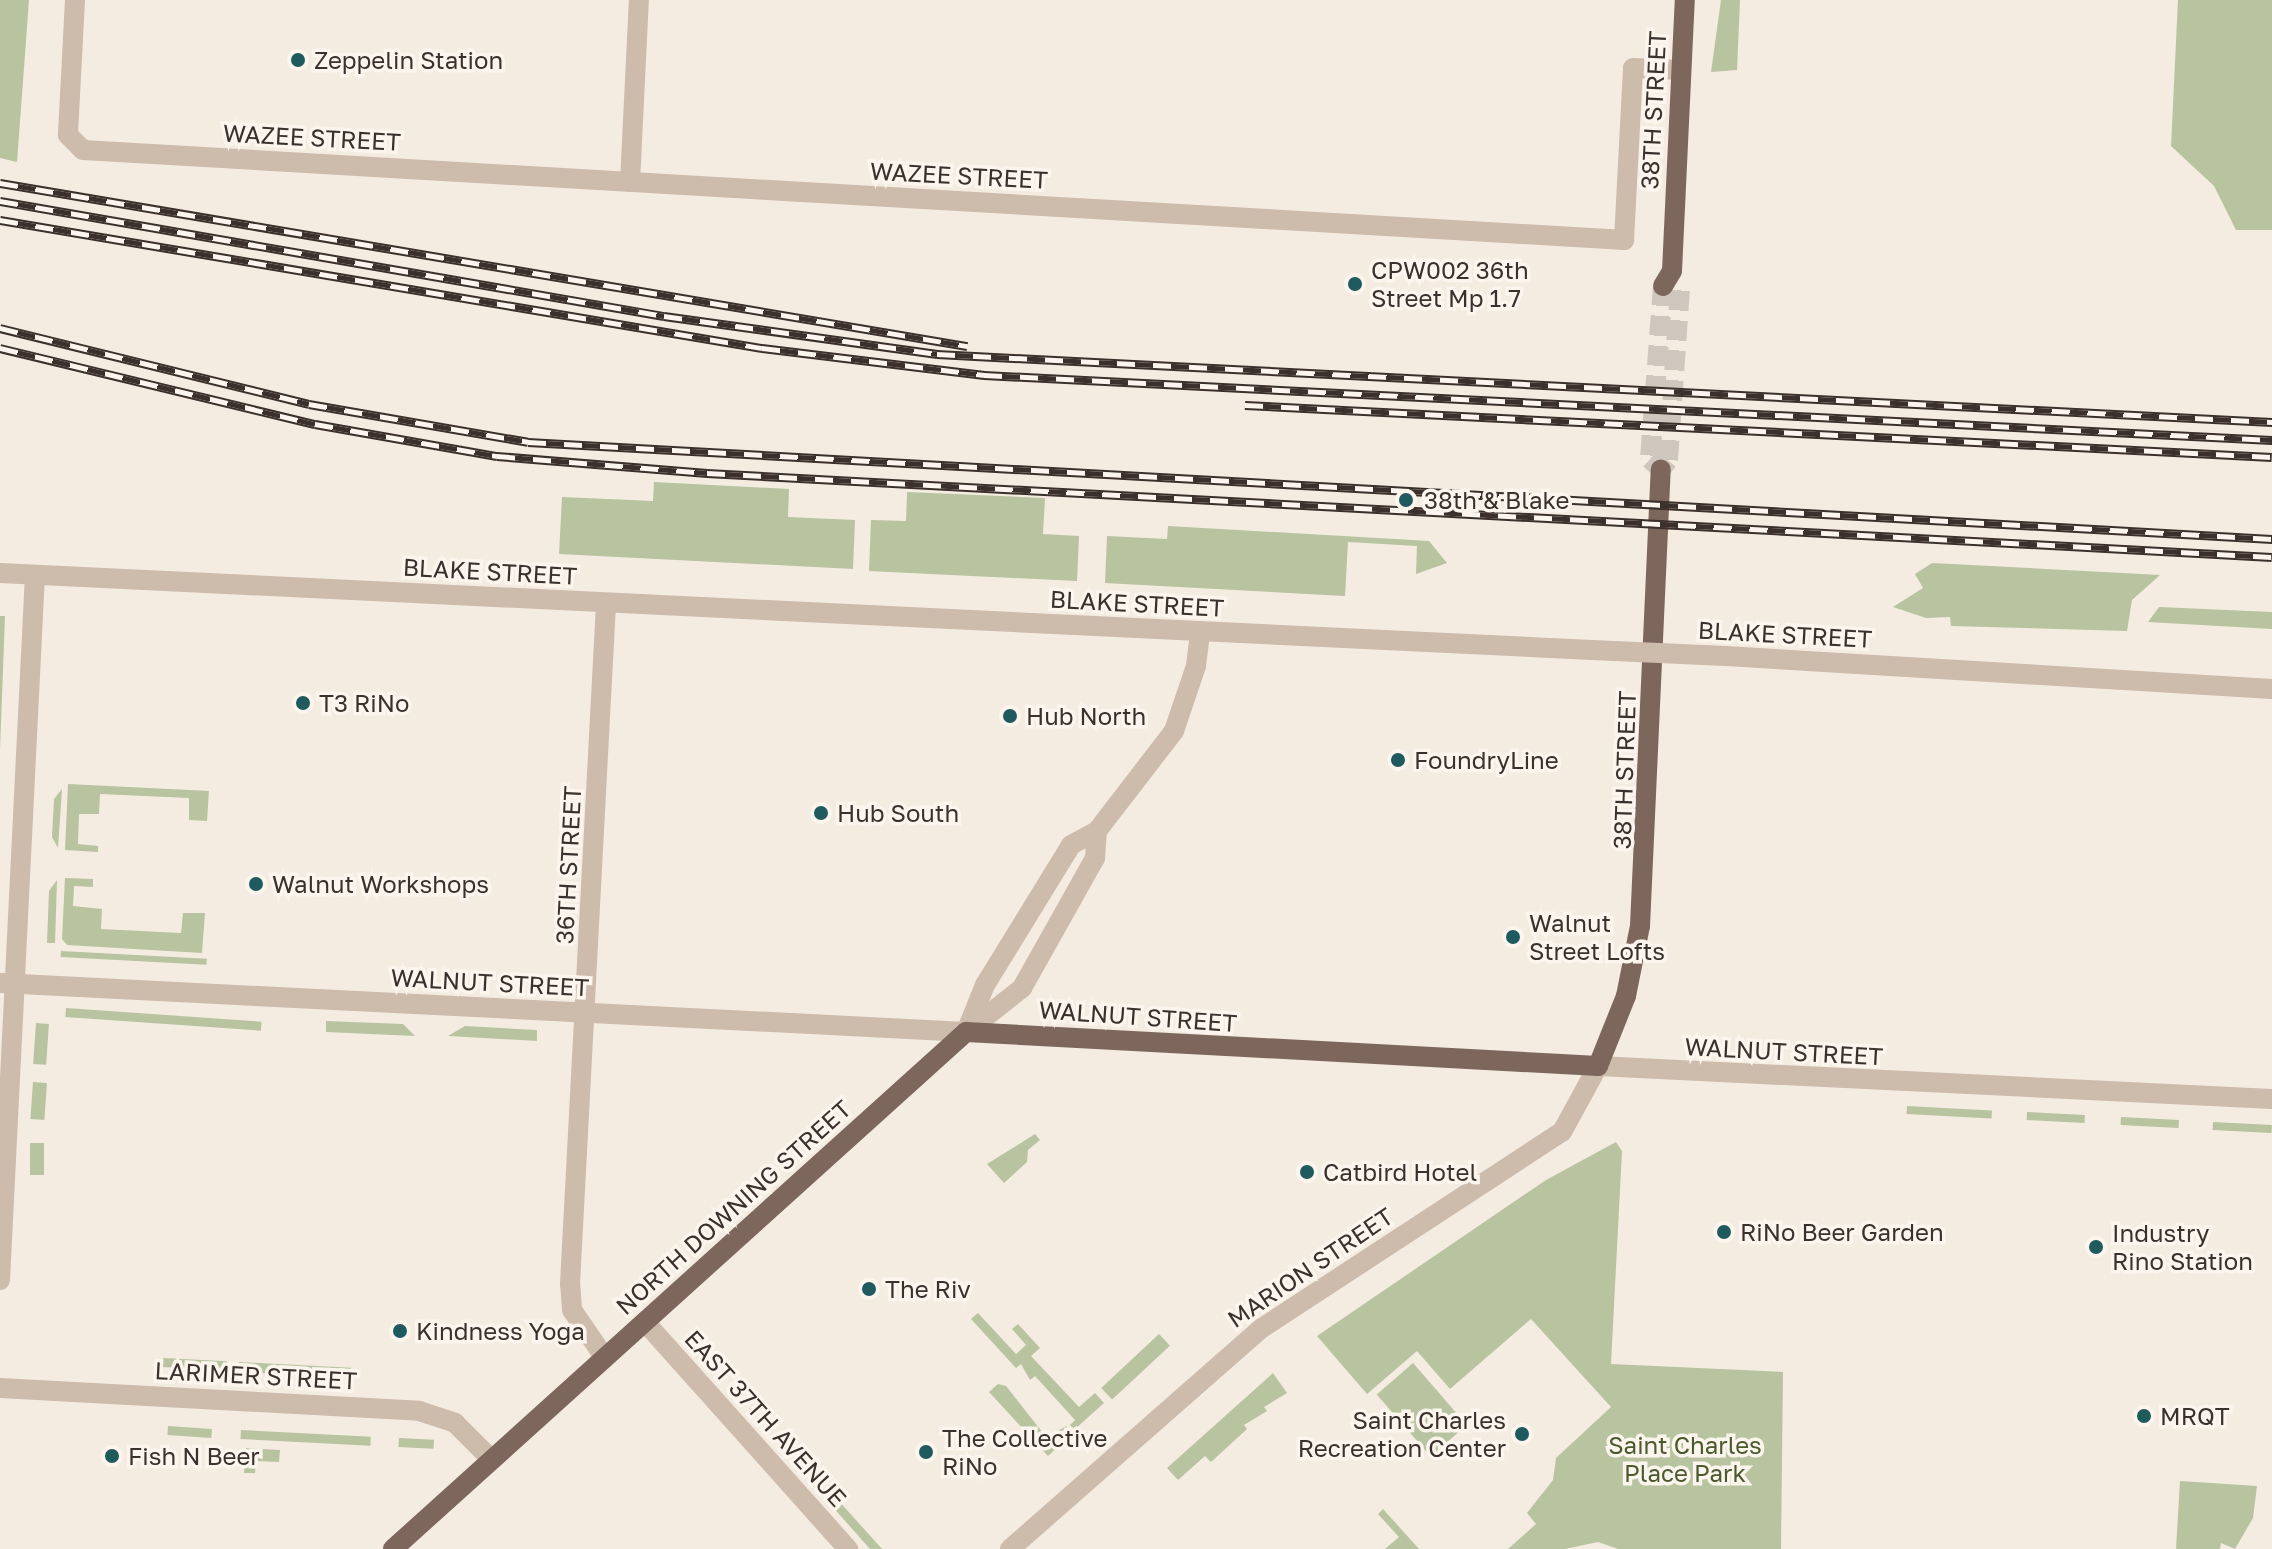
<!DOCTYPE html>
<html>
<head>
<meta charset="utf-8">
<style>
	body { margin:0 }
	#map { position:relative; width:2272px; height:1549px; overflow:hidden; background:#f4ebe1; font-family:"Golos Text",sans-serif }
	div>[style] { position:absolute }
	.green>* { inset:0; background:#b8c4a0; transform-origin:0 0 }
	.major-tunnel>* { height:20px; margin-top:-10px; transform-origin:0; background:repeating-linear-gradient(90deg,#cfc6bd 0 20px,transparent 0 30px) }
	.minor>* { height:20px; margin:-10px; padding:0 10px; transform-origin:10px; border-radius:10px; background:#cdbbac }
	.major>* { height:20px; margin:-10px; padding:0 10px; transform-origin:10px; border-radius:10px; background:#7d675c }
	.rail>* { height:9px; margin-top:-4.5px; transform-origin:0; background:repeating-linear-gradient(90deg,#fbf5ee 0 18px,#3b302b 0 36px); box-sizing:border-box; border-block:2px solid #3b302b }
	.minor-bridge>* { height:20px; margin:-10px; padding:0 10px; transform-origin:10px; border-radius:10px; background:#cdbbac }
	.dots>* { width:22px; height:22px; translate:-50% -50%; box-sizing:border-box; border:4px solid #fbf5ee; border-radius:50% }
	span { translate:-50% -50%; white-space:nowrap; text-align:center; line-height:1.15; -webkit-text-stroke:7px #fbf5ee; paint-order:stroke }
	.poi-label { font-size:24px; color:#3b302b }
	.left { translate:0 -50%; text-align:left }
	.right { translate:-100% -50%; text-align:right }
	.street-label { font-size:24px; color:#3b302b }
	.park-label { font-size:24px; color:#4a5a2e }
</style>
</head>
<body>
<div id="map">
	<div class="green">
		<div style="clip-path:polygon(0 0,29px 0,17px 162px,0 158px)"></div>
		<div style="clip-path:polygon(1721px 0,1740px 0,1737px 70px,1711px 72px)"></div>
		<div style="clip-path:polygon(2178px 0,2272px 0,2272px 230px,2236px 230px,2214px 186px,2171px 146px)"></div>
		<div style="clip-path:polygon(654px 482px,789px 489px,788px 517px,855px 520px,853px 569px,559px 554px,562px 497px,653px 501px)"></div>
		<div style="clip-path:polygon(907px 492px,1045px 498px,1043px 534px,1079px 536px,1077px 581px,869px 571px,871px 520px,906px 521px)"></div>
		<div style="clip-path:polygon(1168px 526px,1429px 541px,1447px 563px,1416px 574px,1417px 546px,1348px 542px,1345px 596px,1105px 583px,1107px 536px,1167px 539px)"></div>
		<div style="clip-path:polygon(1932px 563px,2160px 575px,2132px 600px,2127px 631px,1951px 626px,1950px 617px,1926px 618px,1893px 607px,1923px 588px,1915px 574px)"></div>
		<div style="clip-path:polygon(2159px 607px,2272px 612px,2272px 629px,2148px 622px)"></div>
		<div style="clip-path:polygon(0 616px,5px 616px,0 750px)"></div>
		<div style="clip-path:polygon(68px 784px,209px 791px,207px 821px,189px 820px,189px 798px,100px 794px,99px 814px,79px 814px,78px 844px,98px 846px,98px 852px,65px 850px)"></div>
		<div style="clip-path:polygon(62px 789px,58px 848px,52px 837px,54px 799px)"></div>
		<div style="clip-path:polygon(65px 878px,93px 879px,93px 887px,74px 886px,73px 906px,102px 909px,101px 929px,181px 933px,183px 913px,205px 913px,202px 953px,67px 945px,62px 939px)"></div>
		<div style="clip-path:polygon(57px 880px,55px 943px,47px 943px,49px 891px)"></div>
		<div style="left:61px;top:951px;width:146px;height:6px;rotate:3deg"></div>
		<div style="left:66px;top:1008px;width:196px;height:9px;rotate:4deg"></div>
		<div style="clip-path:polygon(326px 1021px,403px 1024px,415px 1036px,326px 1032px)"></div>
		<div style="left:36px;top:1023px;width:13px;height:41px;rotate:4deg"></div>
		<div style="clip-path:polygon(465px 1026px,537px 1030px,537px 1041px,448px 1036px)"></div>
		<div style="left:33px;top:1082px;width:14px;height:37px;rotate:4deg"></div>
		<div style="left:1907px;top:1106px;width:85px;height:8px;rotate:3deg"></div>
		<div style="left:2027px;top:1112px;width:58px;height:8px;rotate:3deg"></div>
		<div style="left:2121px;top:1117px;width:58px;height:8px;rotate:3deg"></div>
		<div style="left:2213px;top:1122px;width:59px;height:8px;rotate:3deg"></div>
		<div style="clip-path:polygon(1035px 1134px,1040px 1140px,1028px 1150px,1027px 1162px,1004px 1183px,987px 1164px)"></div>
		<div style="clip-path:polygon(1616px 1142px,1622px 1151px,1611px 1364px,1783px 1372px,1781px 1549px,1618px 1549px,1598px 1542px,1565px 1549px,1508px 1549px,1536px 1524px,1527px 1513px,1553px 1480px,1556px 1458px,1611px 1407px,1531px 1319px,1450px 1389px,1417px 1351px,1367px 1394px,1317px 1336px,1546px 1180px)"></div>
		<div style="left:30px;top:1143px;width:14px;height:32px"></div>
		<div style="clip-path:polygon(978px 1313px,1016px 1354px,1026px 1345px,1012px 1329px,1018px 1324px,1040px 1348px,1031px 1356px,1079px 1407px,1095px 1393px,1104px 1403px,1074px 1430px,1070px 1425px,1075px 1420px,1035px 1376px,1030px 1380px,1021px 1364px,1016px 1368px,971px 1319px)"></div>
		<div style="left:1159px;top:1334px;width:16px;height:79px;rotate:47deg"></div>
		<div style="left:163px;top:1358px;width:64px;height:9px;rotate:3deg"></div>
		<div style="left:239px;top:1362px;width:112px;height:10px;rotate:3deg"></div>
		<div style="left:1413px;top:1363px;width:82px;height:48px;rotate:49deg"></div>
		<div style="clip-path:polygon(1273px 1373px,1287px 1393px,1264px 1407px,1267px 1411px,1244px 1425px,1247px 1429px,1211px 1462px,1205px 1456px,1178px 1480px,1167px 1468px)"></div>
		<div style="clip-path:polygon(998px 1384px,1006px 1386px,1047px 1438px,1066px 1426px,1073px 1433px,1048px 1456px,989px 1392px)"></div>
		<div style="left:168px;top:1426px;width:44px;height:9px;rotate:4deg"></div>
		<div style="left:241px;top:1430px;width:130px;height:9px;rotate:3deg"></div>
		<div style="left:399px;top:1438px;width:35px;height:9px;rotate:3deg"></div>
		<div style="clip-path:polygon(246px 1448px,280px 1450px,279px 1462px,256px 1461px,255px 1473px,244px 1473px)"></div>
		<div style="clip-path:polygon(2180px 1481px,2257px 1486px,2253px 1518px,2235px 1549px,2221px 1543px,2220px 1549px,2176px 1549px)"></div>
		<div style="clip-path:polygon(837px 1499px,882px 1549px,870px 1549px,831px 1505px)"></div>
		<div style="clip-path:polygon(1383px 1509px,1419px 1549px,1385px 1549px,1399px 1537px,1378px 1514px)"></div>
	</div>
	<div class="major-tunnel">
		<div style="left:1663px;top:286px;width:173px;rotate:94.3deg"></div>
		<div style="left:1650px;top:459px;width:15px;rotate:42deg"></div>
		<div style="left:1661px;top:469px;width:11px;rotate:-52deg"></div>
		<div style="left:1668px;top:460px;width:173px;rotate:-86deg"></div>
	</div>
	<div class="minor">
		<div style="left:75px;top:0;width:135px;rotate:93deg"></div>
		<div style="left:68px;top:135px;width:21px;rotate:45deg"></div>
		<div style="left:83px;top:150px;width:1544px;rotate:3.34deg"></div>
		<div style="left:1624px;top:240px;width:172px;rotate:-87deg"></div>
		<div style="left:1633px;top:68px;width:48px;rotate:2.4deg"></div>
		<div style="left:630px;top:182px;width:182px;rotate:-87.2deg"></div>
		<div style="left:0;top:573px;width:1594px;rotate:2.77deg"></div>
		<div style="left:1726px;top:656px;width:547px;rotate:3.46deg"></div>
		<div style="left:0;top:983px;width:967px;rotate:2.9deg"></div>
		<div style="left:969px;top:1030px;width:68px;rotate:-38.4deg"></div>
		<div style="left:1022px;top:988px;width:149px;rotate:-60.7deg"></div>
		<div style="left:1095px;top:858px;width:27px;rotate:-86deg"></div>
		<div style="left:966px;top:1032px;width:51px;rotate:-68deg"></div>
		<div style="left:985px;top:985px;width:164px;rotate:-58.4deg"></div>
		<div style="left:1071px;top:845px;width:30px;rotate:-28deg"></div>
		<div style="left:1097px;top:831px;width:126px;rotate:-52.4deg"></div>
		<div style="left:1174px;top:731px;width:69px;rotate:-71.3deg"></div>
		<div style="left:1196px;top:666px;width:34px;rotate:-83deg"></div>
		<div style="left:0;top:1280px;width:706px;rotate:-87.16deg"></div>
		<div style="left:645px;top:1322px;width:305px;rotate:48.2deg"></div>
		<div style="left:605px;top:1358px;width:58px;rotate:-124.5deg"></div>
		<div style="left:572px;top:1310px;width:26px;rotate:-94deg"></div>
		<div style="left:570px;top:1284px;width:682px;rotate:-86.97deg"></div>
		<div style="left:0;top:1388px;width:420px;rotate:3.1deg"></div>
		<div style="left:419px;top:1411px;width:38px;rotate:18deg"></div>
		<div style="left:455px;top:1423px;width:52px;rotate:45deg"></div>
		<div style="left:1010px;top:1549px;width:335px;rotate:-41.3deg"></div>
		<div style="left:1262px;top:1328px;width:358px;rotate:-33.2deg"></div>
		<div style="left:1562px;top:1132px;width:75px;rotate:-61.4deg"></div>
		<div style="left:1598px;top:1066px;width:675px;rotate:2.8deg"></div>
	</div>
	<div class="major">
		<div style="left:1663px;top:286px;width:17px;rotate:-59deg"></div>
		<div style="left:1672px;top:271px;width:271px;rotate:-87.3deg"></div>
		<div style="left:393px;top:1549px;width:772px;rotate:-42.06deg"></div>
		<div style="left:966px;top:1032px;width:633px;rotate:3.08deg"></div>
		<div style="left:1598px;top:1066px;width:75px;rotate:-68.2deg"></div>
		<div style="left:1626px;top:996px;width:71px;rotate:-78.7deg"></div>
		<div style="left:1640px;top:926px;width:457px;rotate:-87.4deg"></div>
	</div>
	<div class="rail">
		<div style="left:0;top:183px;width:981px;rotate:9.57deg"></div>
		<div style="left:0;top:201px;width:674px;rotate:9.83deg"></div>
		<div style="left:664px;top:316px;width:276px;rotate:7.9deg"></div>
		<div style="left:937px;top:354px;width:1337px;rotate:2.92deg"></div>
		<div style="left:0;top:220px;width:773px;rotate:9.54deg"></div>
		<div style="left:762px;top:348px;width:224px;rotate:6.9deg"></div>
		<div style="left:984px;top:375px;width:1290px;rotate:2.89deg"></div>
		<div style="left:0;top:328px;width:318px;rotate:13.8deg"></div>
		<div style="left:309px;top:404px;width:222px;rotate:9.8deg"></div>
		<div style="left:528px;top:442px;width:1747px;rotate:3.18deg"></div>
		<div style="left:0;top:348px;width:324px;rotate:13.6deg"></div>
		<div style="left:315px;top:424px;width:185px;rotate:10deg"></div>
		<div style="left:497px;top:456px;width:211px;rotate:4.6deg"></div>
		<div style="left:707px;top:473px;width:1567px;rotate:3.07deg"></div>
		<div style="left:1245px;top:405px;width:1028px;rotate:2.9deg"></div>
	</div>
	<div class="minor-bridge">
		<div style="left:1592px;top:650px;width:134px;rotate:2.6deg"></div>
	</div>
	<div class="dots">
		<div style="left:298px;top:60px;background:#1f5a5e"></div>
		<div style="left:1355px;top:284px;background:#1f5a5e"></div>
		<div style="left:1406px;top:500px;background:#1f5a5e"></div>
		<div style="left:303px;top:703px;background:#1f5a5e"></div>
		<div style="left:1010px;top:716px;background:#1f5a5e"></div>
		<div style="left:1398px;top:760px;background:#1f5a5e"></div>
		<div style="left:821px;top:813px;background:#1f5a5e"></div>
		<div style="left:256px;top:884px;background:#1f5a5e"></div>
		<div style="left:1513px;top:937px;background:#1f5a5e"></div>
		<div style="left:1307px;top:1172px;background:#1f5a5e"></div>
		<div style="left:1724px;top:1232px;background:#1f5a5e"></div>
		<div style="left:2096px;top:1247px;background:#1f5a5e"></div>
		<div style="left:869px;top:1289px;background:#1f5a5e"></div>
		<div style="left:400px;top:1331px;background:#1f5a5e"></div>
		<div style="left:2144px;top:1416px;background:#1f5a5e"></div>
		<div style="left:1522px;top:1434px;background:#1f5a5e"></div>
		<div style="left:926px;top:1452px;background:#1f5a5e"></div>
		<div style="left:112px;top:1456px;background:#1f5a5e"></div>
	</div>
	<div class="poi-label">
		<span class="left" style="left:314px;top:60px">Zeppelin Station</span>
		<span class="left" style="left:1371px;top:284px">CPW002 36th<br>Street Mp 1.7</span>
		<span class="left" style="left:1424px;top:500px">38th &amp; Blake</span>
		<span class="left" style="left:319px;top:703px">T3 RiNo</span>
		<span class="left" style="left:1026px;top:716px">Hub North</span>
		<span class="left" style="left:1414px;top:760px">FoundryLine</span>
		<span class="left" style="left:837px;top:813px">Hub South</span>
		<span class="left" style="left:272px;top:884px">Walnut Workshops</span>
		<span class="left" style="left:1529px;top:937px">Walnut<br>Street Lofts</span>
		<span class="left" style="left:1323px;top:1172px">Catbird Hotel</span>
		<span class="left" style="left:1740px;top:1232px">RiNo Beer Garden</span>
		<span class="left" style="left:2112px;top:1247px">Industry<br>Rino Station</span>
		<span class="left" style="left:885px;top:1289px">The Riv</span>
		<span class="left" style="left:416px;top:1331px">Kindness Yoga</span>
		<span class="left" style="left:2160px;top:1416px">MRQT</span>
		<span class="right" style="left:1506px;top:1434px">Saint Charles<br>Recreation Center</span>
		<span class="left" style="left:942px;top:1452px">The Collective<br>RiNo</span>
		<span class="left" style="left:128px;top:1456px">Fish N Beer</span>
	</div>
	<div class="street-label">
		<span style="left:1653px;top:110px;rotate:-87deg">38TH STREET</span>
		<span style="left:312px;top:137px;rotate:3deg">WAZEE STREET</span>
		<span style="left:959px;top:175px;rotate:3deg">WAZEE STREET</span>
		<span style="left:490px;top:571px;rotate:3deg">BLAKE STREET</span>
		<span style="left:1137px;top:603px;rotate:3deg">BLAKE STREET</span>
		<span style="left:1785px;top:634px;rotate:3deg">BLAKE STREET</span>
		<span style="left:1624px;top:770px;rotate:-88deg">38TH STREET</span>
		<span style="left:568px;top:865px;rotate:-87deg">36TH STREET</span>
		<span style="left:490px;top:982px;rotate:3deg">WALNUT STREET</span>
		<span style="left:1138px;top:1016px;rotate:4deg">WALNUT STREET</span>
		<span style="left:1784px;top:1051px;rotate:3deg">WALNUT STREET</span>
		<span style="left:733px;top:1207px;rotate:-42deg">NORTH DOWNING STREET</span>
		<span style="left:1310px;top:1267px;rotate:-34deg">MARION STREET</span>
		<span style="left:256px;top:1375px;rotate:3deg">LARIMER STREET</span>
		<span style="left:766px;top:1418px;rotate:48deg">EAST 37TH AVENUE</span>
	</div>
	<div class="park-label">
		<span style="left:1685px;top:1459px">Saint Charles<br>Place Park</span>
	</div>
</div>
</body>
</html>
